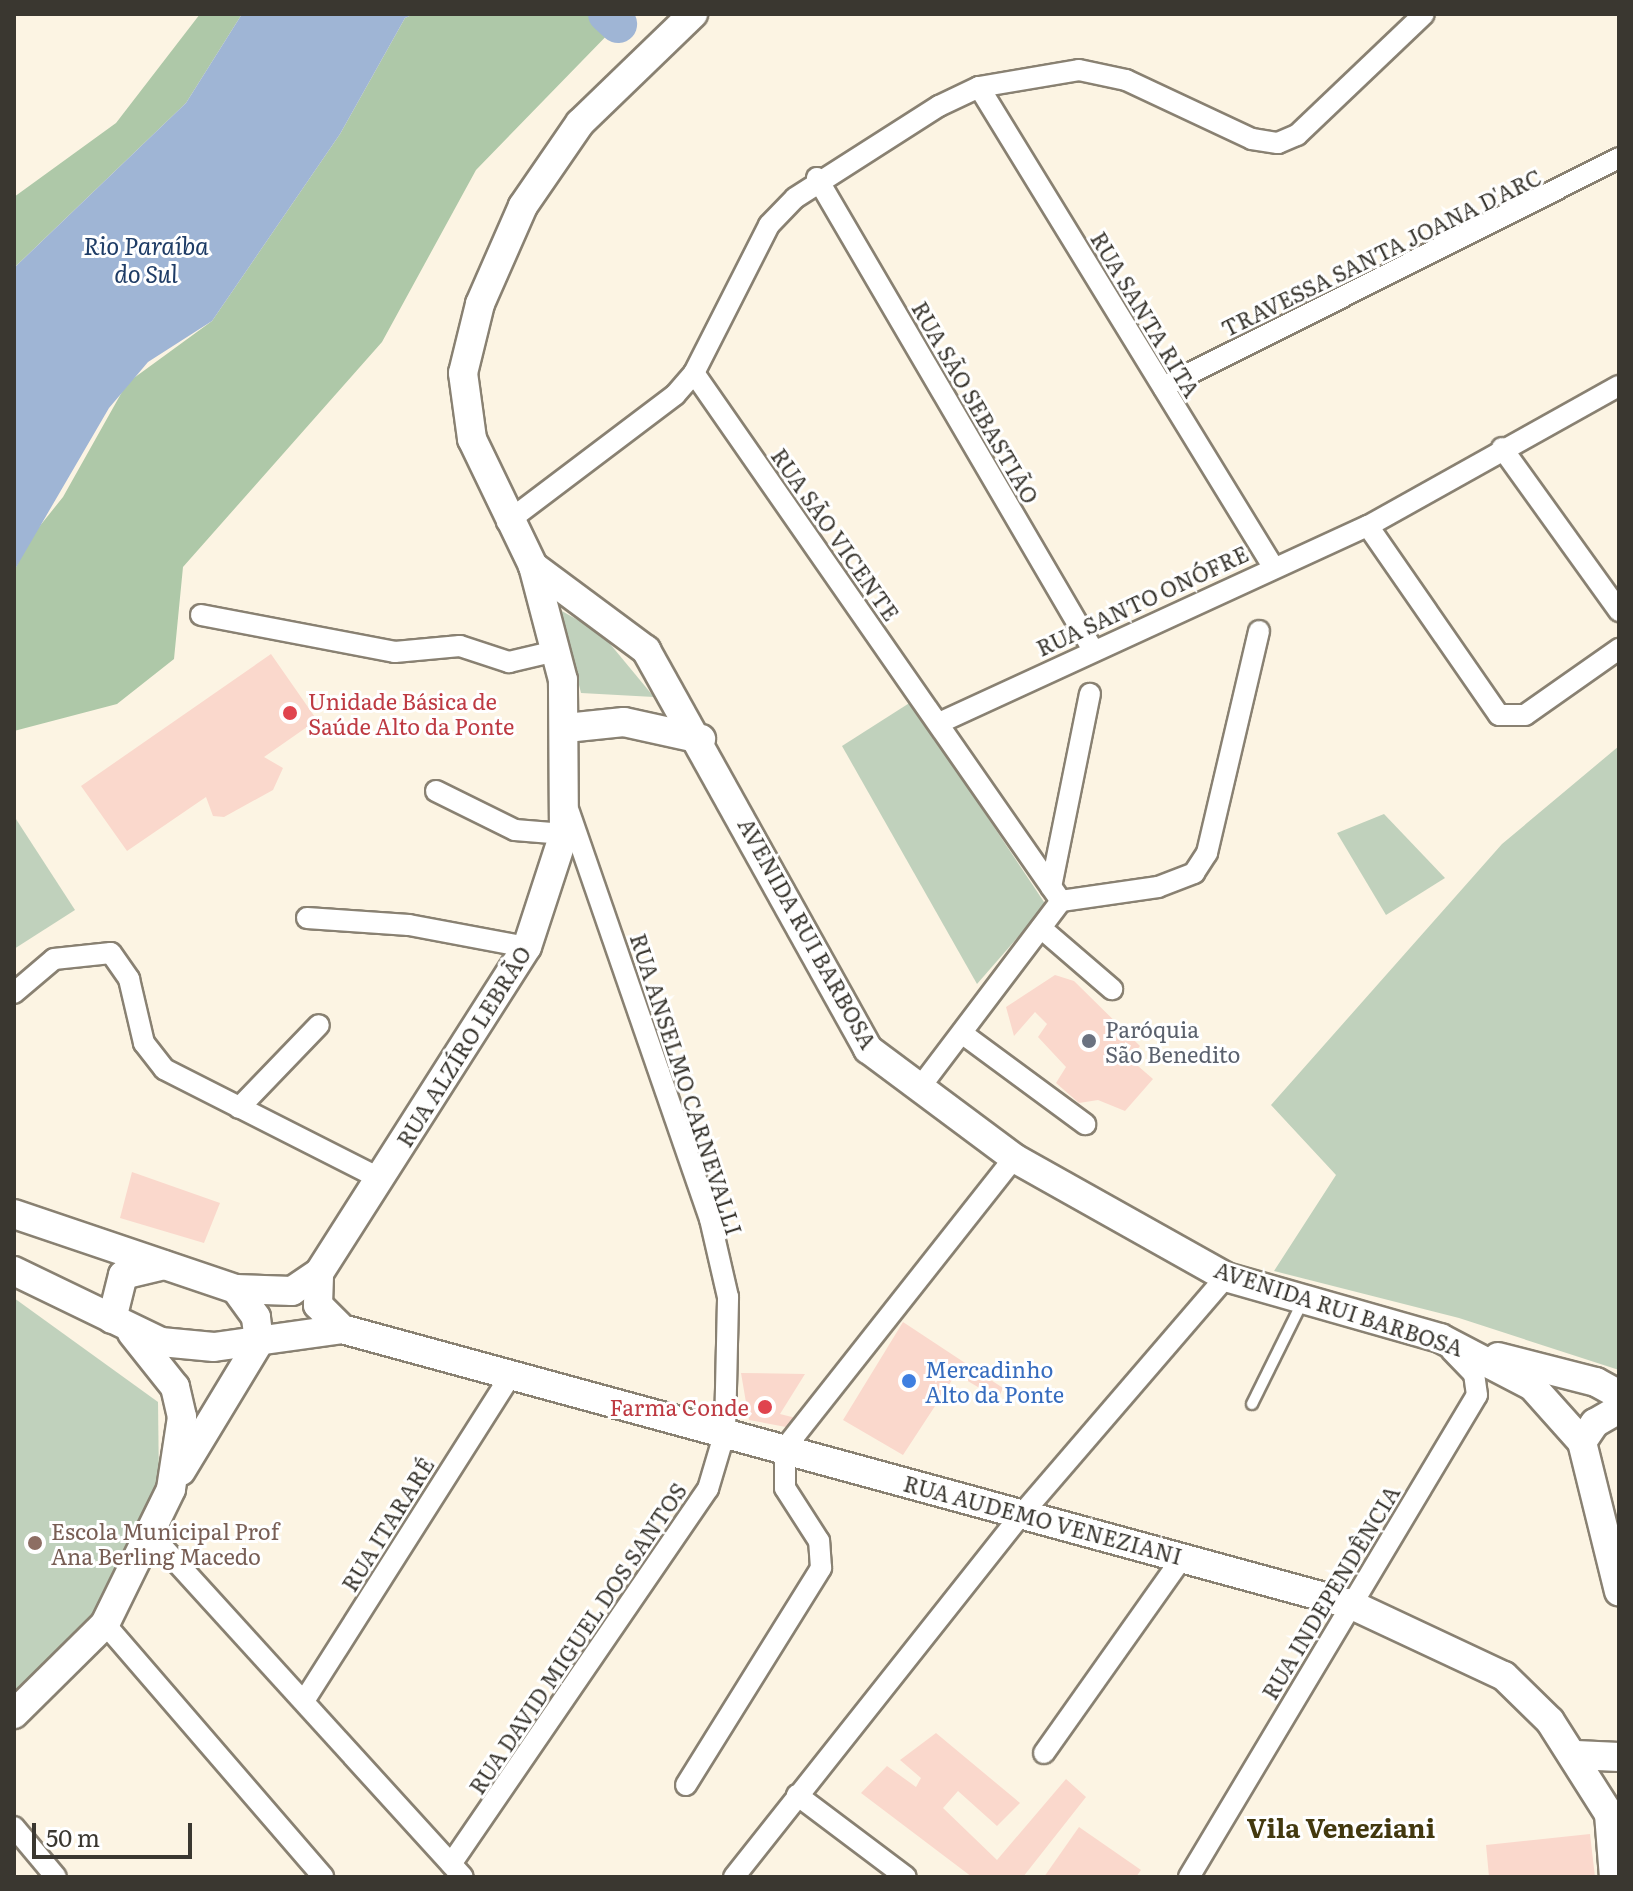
<!DOCTYPE html>
<html>
<head>
<meta charset="utf-8">
<style>
	body { margin:0 }
	#map { position:relative; width:1633px; height:1891px; overflow:hidden; background:#fcf4e3; font-family:Literata,serif }
	div>[style] { position:absolute }
	.green>* { inset:0; background:#c0d1bc }
	.forest>* { inset:0; background:#aec8a8 }
	.water>* { inset:0; background:#9fb5d5 }
	.river>* { height:38px; margin:-19px; padding:0 19px; transform-origin:19px; border-radius:19px; background:#9fb5d5 }
	.building>* { inset:0; background:#fad8cc }
	.roads { filter:drop-shadow(2px 0 #898172) drop-shadow(-2px 0 #898172) drop-shadow(0 2px #898172) drop-shadow(0 -2px #898172) }
	.lane>* { height:10px; margin:-5px; padding:0 5px; transform-origin:5px; border-radius:5px; background:#fff }
	.street>* { height:20px; margin:-10px; padding:0 10px; transform-origin:10px; border-radius:10px; background:#fff }
	.secondary>* { height:28px; margin:-14px; padding:0 14px; transform-origin:14px; border-radius:14px; background:#fff }
	.dots>* { width:22px; height:22px; translate:-50% -50%; box-sizing:border-box; border:4px solid #fff; border-radius:50% }
	span { translate:-50% -50%; white-space:nowrap; text-align:center; line-height:1.15; -webkit-text-stroke:6px #fff; paint-order:stroke }
	.street-label { font-size:22px; color:#3a3730 }
	.health-label { font-size:22px; color:#be3a42 }
	.left { translate:0 -50%; text-align:left }
	.right { translate:-100% -50%; text-align:right }
	.worship-label { font-size:22px; color:#5b616d }
	.shop-label { font-size:22px; color:#366cbe }
	.education-label { font-size:22px; color:#785e54 }
	.water-label { font-size:24px; color:#1e3c66; font-style:italic }
	.quarter-label { font-size:26px; color:#43390f; font-weight:700 }
	.frame { position:absolute; inset:0; border:16px solid #3a3730; pointer-events:none }
	.scale { position:absolute; left:32px; top:1823px; width:160px; height:36px; box-sizing:border-box; border:4px solid #3a3730; border-top:0; padding-left:10px; font-size:24px; line-height:28px; white-space:nowrap; color:#3a3730; -webkit-text-stroke:6px #fff; paint-order:stroke }
</style>
</head>
<body>
<div id="map">
	<div class="green">
		<div style="clip-path:polygon(560px 610px,601px 633px,654px 697px,581px 693px)"></div>
		<div style="clip-path:polygon(911px 702px,1046px 905px,977px 984px,842px 746px)"></div>
		<div style="clip-path:polygon(1619px 746px,1619px 1370px,1459px 1318px,1274px 1271px,1336px 1175px,1271px 1105px,1502px 844px)"></div>
		<div style="clip-path:polygon(1384px 814px,1445px 878px,1386px 915px,1337px 833px)"></div>
		<div style="clip-path:polygon(14px 816px,75px 910px,14px 949px)"></div>
		<div style="clip-path:polygon(14px 1298px,158px 1402px,159px 1485px,97px 1617px,14px 1697px)"></div>
	</div>
	<div class="forest">
		<div style="clip-path:polygon(200px 14px,242px 14px,186px 103px,16px 266px,14px 197px,116px 123px)"></div>
		<div style="clip-path:polygon(414px 14px,607px 14px,618px 24px,476px 170px,382px 342px,183px 567px,174px 659px,117px 704px,14px 731px,14px 571px,31px 537px,63px 497px,127px 383px,212px 321px,340px 134px,405px 18px)"></div>
	</div>
	<div class="water">
		<div style="clip-path:polygon(242px 14px,414px 14px,405px 18px,340px 134px,212px 321px,148px 362px,109px 408px,14px 571px,14px 268px,186px 103px)"></div>
	</div>
	<div class="river">
		<div style="left:607px;top:14px;width:15px;rotate:42deg"></div>
	</div>
	<div class="building">
		<div style="clip-path:polygon(271px 654px,317px 720px,264px 757px,283px 768px,273px 790px,224px 817px,213px 816px,206px 797px,127px 851px,81px 786px)"></div>
		<div style="clip-path:polygon(1055px 975px,1074px 981px,1140px 1046px,1130px 1059px,1153px 1079px,1125px 1111px,1098px 1100px,1079px 1103px,1056px 1083px,1066px 1067px,1038px 1037px,1047px 1024px,1035px 1012px,1014px 1036px,1006px 1007px)"></div>
		<div style="clip-path:polygon(132px 1172px,220px 1203px,204px 1243px,120px 1218px)"></div>
		<div style="clip-path:polygon(903px 1322px,1003px 1388px,998px 1399px,956px 1374px,903px 1455px,843px 1420px)"></div>
		<div style="clip-path:polygon(741px 1373px,805px 1374px,780px 1414px,796px 1418px,786px 1427px,749px 1420px)"></div>
		<div style="clip-path:polygon(936px 1733px,1020px 1803px,997px 1826px,958px 1791px,943px 1808px,997px 1860px,1066px 1779px,1086px 1797px,1023px 1877px,972px 1877px,861px 1793px,887px 1766px,916px 1787px,921px 1778px,900px 1760px)"></div>
		<div style="clip-path:polygon(1079px 1827px,1141px 1870px,1136px 1877px,1044px 1877px)"></div>
		<div style="clip-path:polygon(1590px 1834px,1595px 1877px,1489px 1877px,1486px 1845px)"></div>
	</div>
	<div class="roads">
		<div class="lane">
			<div style="left:1252px;top:1404px;width:113px;rotate:-63.7deg"></div>
		</div>
		<div class="street">
			<div style="left:979px;top:87px;width:561px;rotate:58.49deg"></div>
			<div style="left:817px;top:178px;width:547px;rotate:59.68deg"></div>
			<div style="left:694px;top:373px;width:643px;rotate:55.2deg"></div>
			<div style="left:1061px;top:901px;width:237px;rotate:127.1deg"></div>
			<div style="left:1163px;top:387px;width:510px;rotate:-26.67deg"></div>
			<div style="left:1502px;top:448px;width:201px;rotate:54.3deg"></div>
			<div style="left:507px;top:522px;width:211px;rotate:-37.1deg"></div>
			<div style="left:675px;top:395px;width:29px;rotate:-49deg"></div>
			<div style="left:694px;top:373px;width:166px;rotate:-63.1deg"></div>
			<div style="left:769px;top:225px;width:37px;rotate:-46deg"></div>
			<div style="left:795px;top:198px;width:171px;rotate:-32.6deg"></div>
			<div style="left:939px;top:106px;width:44px;rotate:-25.4deg"></div>
			<div style="left:979px;top:87px;width:101px;rotate:-9.6deg"></div>
			<div style="left:1079px;top:70px;width:48px;rotate:12deg"></div>
			<div style="left:1126px;top:80px;width:139px;rotate:25.1deg"></div>
			<div style="left:1252px;top:139px;width:26px;rotate:9deg"></div>
			<div style="left:1278px;top:143px;width:21px;rotate:-23deg"></div>
			<div style="left:1297px;top:135px;width:175px;rotate:-43.6deg"></div>
			<div style="left:1368px;top:526px;width:230px;rotate:55.3deg"></div>
			<div style="left:1499px;top:715px;width:26px"></div>
			<div style="left:1525px;top:715px;width:115px;rotate:-35.1deg"></div>
			<div style="left:201px;top:615px;width:197px;rotate:10.8deg"></div>
			<div style="left:395px;top:652px;width:65px;rotate:-5.3deg"></div>
			<div style="left:460px;top:646px;width:52px;rotate:18.1deg"></div>
			<div style="left:509px;top:662px;width:48px;rotate:-13.2deg"></div>
			<div style="left:939px;top:723px;width:472px;rotate:-24.7deg"></div>
			<div style="left:1368px;top:526px;width:287px;rotate:-29.2deg"></div>
			<div style="left:436px;top:791px;width:88px;rotate:26.3deg"></div>
			<div style="left:515px;top:830px;width:49px;rotate:4.7deg"></div>
			<div style="left:1051px;top:887px;width:197px;rotate:-78.6deg"></div>
			<div style="left:1061px;top:901px;width:98px;rotate:-8.2deg"></div>
			<div style="left:1158px;top:887px;width:39px;rotate:-21deg"></div>
			<div style="left:1194px;top:873px;width:24px;rotate:-57deg"></div>
			<div style="left:1207px;top:853px;width:228px;rotate:-76.8deg"></div>
			<div style="left:307px;top:918px;width:102px;rotate:3.9deg"></div>
			<div style="left:409px;top:925px;width:120px;rotate:10.6deg"></div>
			<div style="left:1041px;top:928px;width:94px;rotate:40.7deg"></div>
			<div style="left:14px;top:993px;width:52px;rotate:-40.4deg"></div>
			<div style="left:54px;top:959px;width:57px;rotate:-6deg"></div>
			<div style="left:111px;top:953px;width:32px;rotate:55deg"></div>
			<div style="left:129px;top:979px;width:66px;rotate:76.8deg"></div>
			<div style="left:144px;top:1043px;width:33px;rotate:52deg"></div>
			<div style="left:164px;top:1069px;width:241px;rotate:26.9deg"></div>
			<div style="left:963px;top:1034px;width:152px;rotate:36.4deg"></div>
			<div style="left:239px;top:1108px;width:115px;rotate:-46.1deg"></div>
			<div style="left:149px;top:1532px;width:466px;rotate:47.7deg"></div>
			<div style="left:105px;top:1624px;width:334px;rotate:49.2deg"></div>
			<div style="left:304px;top:1701px;width:388px;rotate:-57.6deg"></div>
			<div style="left:1044px;top:1753px;width:239px;rotate:-54.7deg"></div>
			<div style="left:686px;top:1785px;width:256px;rotate:-58.1deg"></div>
			<div style="left:821px;top:1568px;width:27px;rotate:-94deg"></div>
			<div style="left:819px;top:1541px;width:63px;rotate:-122.7deg"></div>
			<div style="left:785px;top:1488px;width:40px;rotate:-90deg"></div>
			<div style="left:785px;top:1448px;width:370px;rotate:-51.7deg"></div>
			<div style="left:797px;top:1795px;width:136px;rotate:37deg"></div>
			<div style="left:14px;top:1827px;width:65px;rotate:50deg"></div>
			<div style="left:451px;top:1864px;width:455px;rotate:-55.6deg"></div>
			<div style="left:708px;top:1489px;width:59px;rotate:-73.4deg"></div>
			<div style="left:725px;top:1432px;width:135px;rotate:-88.7deg"></div>
			<div style="left:728px;top:1297px;width:80px;rotate:-103deg"></div>
			<div style="left:710px;top:1219px;width:431px;rotate:-109.1deg"></div>
			<div style="left:734px;top:1877px;width:463px;rotate:-51.6deg"></div>
			<div style="left:1022px;top:1514px;width:313px;rotate:-49.3deg"></div>
			<div style="left:1189px;top:1877px;width:561px;rotate:-59.14deg"></div>
			<div style="left:1477px;top:1395px;width:21px;rotate:-98deg"></div>
			<div style="left:1474px;top:1374px;width:33px;rotate:-134deg"></div>
		</div>
		<div class="secondary">
			<div style="left:693px;top:14px;width:157px;rotate:136deg"></div>
			<div style="left:580px;top:123px;width:101px;rotate:124.5deg"></div>
			<div style="left:523px;top:206px;width:107px;rotate:113.7deg"></div>
			<div style="left:480px;top:304px;width:71px;rotate:103.8deg"></div>
			<div style="left:463px;top:373px;width:67px;rotate:82.2deg"></div>
			<div style="left:472px;top:439px;width:141px;rotate:64.3deg"></div>
			<div style="left:533px;top:566px;width:141px;rotate:36.6deg"></div>
			<div style="left:646px;top:650px;width:457px;rotate:60.9deg"></div>
			<div style="left:868px;top:1049px;width:182px;rotate:36.7deg"></div>
			<div style="left:1014px;top:1158px;width:243px;rotate:29.3deg"></div>
			<div style="left:1226px;top:1277px;width:223px;rotate:15.9deg"></div>
			<div style="left:1440px;top:1338px;width:104px;rotate:27.6deg"></div>
			<div style="left:1532px;top:1386px;width:75px;rotate:48.2deg"></div>
			<div style="left:1582px;top:1442px;width:154px;rotate:76.1deg"></div>
			<div style="left:566px;top:728px;width:58px;rotate:-5.9deg"></div>
			<div style="left:624px;top:722px;width:79px;rotate:12.4deg"></div>
			<div style="left:14px;top:1214px;width:234px;rotate:18.7deg"></div>
			<div style="left:236px;top:1289px;width:56px;rotate:2deg"></div>
			<div style="left:292px;top:1291px;width:32px;rotate:-34deg"></div>
			<div style="left:14px;top:1271px;width:163px;rotate:25.8deg"></div>
			<div style="left:161px;top:1342px;width:53px;rotate:5.4deg"></div>
			<div style="left:214px;top:1347px;width:129px;rotate:-8deg"></div>
			<div style="left:342px;top:1329px;width:1045px;rotate:15.26deg"></div>
			<div style="left:1350px;top:1604px;width:170px;rotate:25.1deg"></div>
			<div style="left:1504px;top:1676px;width:64px;rotate:44.4deg"></div>
			<div style="left:1550px;top:1721px;width:110px;rotate:57.6deg"></div>
			<div style="left:1609px;top:1814px;width:63px;rotate:85.5deg"></div>
			<div style="left:112px;top:1319px;width:45px;rotate:-76deg"></div>
			<div style="left:123px;top:1275px;width:42px;rotate:-13.7deg"></div>
			<div style="left:342px;top:1329px;width:34px;rotate:-135deg"></div>
			<div style="left:318px;top:1305px;width:32px;rotate:-88deg"></div>
			<div style="left:319px;top:1273px;width:387px;rotate:-57.5deg"></div>
			<div style="left:527px;top:947px;width:119px;rotate:-71.9deg"></div>
			<div style="left:564px;top:834px;width:154px;rotate:-90.4deg"></div>
			<div style="left:563px;top:680px;width:118px;rotate:-104.7deg"></div>
			<div style="left:1498px;top:1357px;width:101px;rotate:14.3deg"></div>
			<div style="left:1596px;top:1382px;width:26px;rotate:29deg"></div>
			<div style="left:1582px;top:1442px;width:23px;rotate:-56deg"></div>
			<div style="left:1595px;top:1423px;width:28px;rotate:-30deg"></div>
			<div style="left:181px;top:1471px;width:151px;rotate:-58.8deg"></div>
			<div style="left:259px;top:1342px;width:25px;rotate:-97deg"></div>
			<div style="left:256px;top:1317px;width:34px;rotate:-126deg"></div>
			<div style="left:14px;top:1714px;width:128px;rotate:-44.7deg"></div>
			<div style="left:105px;top:1624px;width:150px;rotate:-63.9deg"></div>
			<div style="left:171px;top:1489px;width:73px;rotate:-81.3deg"></div>
			<div style="left:182px;top:1417px;width:31px;rotate:-103deg"></div>
			<div style="left:175px;top:1387px;width:69px;rotate:-128.5deg"></div>
			<div style="left:1576px;top:1755px;width:43px;rotate:2.7deg"></div>
		</div>
	</div>
	<div class="dots">
		<div style="left:290px;top:713px;background:#e0444e"></div>
		<div style="left:1089px;top:1041px;background:#6b7280"></div>
		<div style="left:909px;top:1381px;background:#3f7fe0"></div>
		<div style="left:765px;top:1407px;background:#e0444e"></div>
		<div style="left:35px;top:1543px;background:#8d6e63"></div>
	</div>
	<div class="street-label">
		<span style="left:1381px;top:252px;rotate:-26deg">TRAVESSA SANTA JOANA D'ARC</span>
		<span style="left:1146px;top:314px;rotate:59deg">RUA SANTA RITA</span>
		<span style="left:976px;top:402px;rotate:60deg">RUA SÃO SEBASTIÃO</span>
		<span style="left:836px;top:534px;rotate:55deg">RUA SÃO VICENTE</span>
		<span style="left:1142px;top:600px;rotate:-25deg">RUA SANTO ONÓFRE</span>
		<span style="left:808px;top:933px;rotate:61deg">AVENIDA RUI BARBOSA</span>
		<span style="left:463px;top:1046px;rotate:-58deg">RUA ALZÍRO LEBRÃO</span>
		<span style="left:687px;top:1084px;rotate:72deg">RUA ANSELMO CARNEVALLI</span>
		<span style="left:1339px;top:1308px;rotate:18deg">AVENIDA RUI BARBOSA</span>
		<span style="left:1043px;top:1519px;rotate:15deg">RUA AUDEMO VENEZIANI</span>
		<span style="left:387px;top:1524px;rotate:-58deg">RUA ITARARÉ</span>
		<span style="left:1330px;top:1592px;rotate:-59deg">RUA INDEPENDÊNCIA</span>
		<span style="left:577px;top:1638px;rotate:-56deg">RUA DAVID MIGUEL DOS SANTOS</span>
	</div>
	<div class="health-label">
		<span class="left" style="left:308px;top:713px">Unidade Básica de<br>Saúde Alto da Ponte</span>
		<span class="right" style="left:749px;top:1407px">Farma Conde</span>
	</div>
	<div class="worship-label">
		<span class="left" style="left:1105px;top:1041px">Paróquia<br>São Benedito</span>
	</div>
	<div class="shop-label">
		<span class="left" style="left:925px;top:1381px">Mercadinho<br>Alto da Ponte</span>
	</div>
	<div class="education-label">
		<span class="left" style="left:51px;top:1543px">Escola Municipal Prof<br>Ana Berling Macedo</span>
	</div>
	<div class="water-label">
		<span style="left:146px;top:259px">Rio Paraíba<br>do Sul</span>
	</div>
	<div class="quarter-label">
		<span style="left:1341px;top:1827px">Vila Veneziani</span>
	</div>
	<div class="frame"></div>
	<div class="scale">50 m</div>
</div>
</body>
</html>
